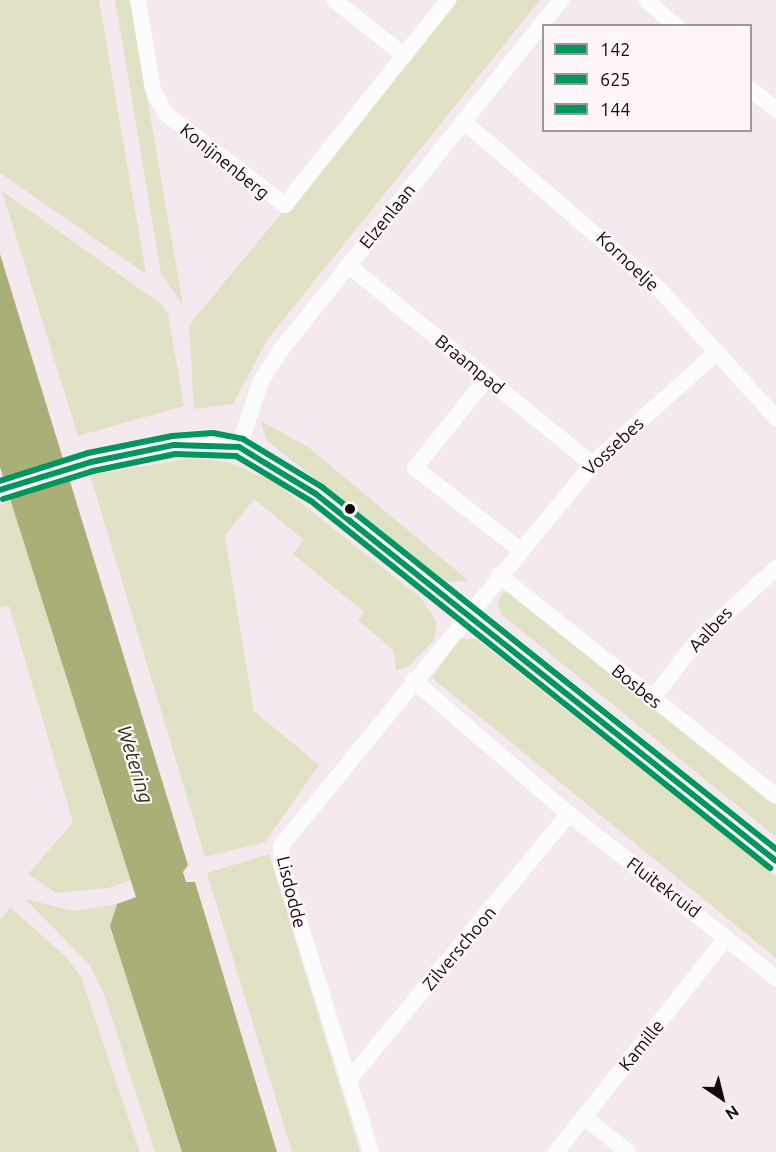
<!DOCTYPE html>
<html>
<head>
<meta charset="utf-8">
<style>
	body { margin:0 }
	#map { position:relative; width:776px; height:1152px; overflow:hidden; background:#f4e9ee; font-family:Ubuntu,sans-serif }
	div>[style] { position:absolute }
	.green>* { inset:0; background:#e1e2c5; transform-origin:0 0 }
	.water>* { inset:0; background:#aaaf78 }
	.minor>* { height:16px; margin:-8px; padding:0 8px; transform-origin:8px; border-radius:8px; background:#fdfcfc }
	.tertiary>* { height:21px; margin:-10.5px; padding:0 10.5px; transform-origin:10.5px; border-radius:10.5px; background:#fdfcfc }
	.bus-1>* { height:6px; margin:-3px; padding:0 3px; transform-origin:3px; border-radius:3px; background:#00965e }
	.bus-2>* { height:6px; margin:-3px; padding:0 3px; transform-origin:3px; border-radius:3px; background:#00965e }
	.bus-3>* { height:6px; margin:-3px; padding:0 3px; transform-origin:3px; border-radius:3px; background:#00965e }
	.dots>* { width:16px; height:16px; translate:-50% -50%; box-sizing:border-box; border:3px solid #fef6f9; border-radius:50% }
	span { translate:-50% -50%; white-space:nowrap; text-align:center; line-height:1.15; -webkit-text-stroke:4.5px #fef6f9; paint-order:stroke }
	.street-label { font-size:18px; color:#110b0e }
	.water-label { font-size:20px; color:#2d320f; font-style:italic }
	.legend { position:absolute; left:542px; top:24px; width:210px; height:108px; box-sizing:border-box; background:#fef6f9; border:2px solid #9f989b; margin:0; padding:8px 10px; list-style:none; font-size:18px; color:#110b0e }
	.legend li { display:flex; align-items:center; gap:12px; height:30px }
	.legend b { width:30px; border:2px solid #9f989b }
	.north { position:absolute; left:692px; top:1068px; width:60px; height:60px; -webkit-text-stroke:4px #fef6f9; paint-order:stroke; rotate:145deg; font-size:16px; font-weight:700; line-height:24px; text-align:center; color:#110b0e }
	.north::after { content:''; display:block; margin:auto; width:21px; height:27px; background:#110b0e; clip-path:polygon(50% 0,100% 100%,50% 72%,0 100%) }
</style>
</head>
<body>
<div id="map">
	<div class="green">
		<div style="clip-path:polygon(0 0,99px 0,146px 274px,0 173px)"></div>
		<div style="clip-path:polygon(115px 0,130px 0,183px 305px,161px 274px)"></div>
		<div style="clip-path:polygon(458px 0,540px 0,267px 340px,233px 404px,194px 409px,189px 325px)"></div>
		<div style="clip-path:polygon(2px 191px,161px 304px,168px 314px,184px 406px,78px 436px)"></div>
		<div style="clip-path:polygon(261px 421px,308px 447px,469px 581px,446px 582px,266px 440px)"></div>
		<div style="clip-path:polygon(194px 458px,231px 463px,276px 483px,422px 599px,437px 623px,434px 640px,408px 667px,396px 670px,393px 650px,358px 620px,364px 612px,293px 554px,304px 540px,254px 499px,225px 536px,254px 711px,319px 765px,265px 842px,205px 857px,90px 475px)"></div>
		<div style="clip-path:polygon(11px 501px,131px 880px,108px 888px,56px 893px,28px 874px,73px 822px,9px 606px,0 608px,0 505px)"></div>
		<div style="clip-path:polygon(504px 592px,515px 594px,776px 804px,776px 837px,502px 615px,497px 603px)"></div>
		<div style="clip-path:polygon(459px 639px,476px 639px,776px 876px,776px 958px,432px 678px)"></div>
		<div style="left:269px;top:854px;width:312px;height:65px;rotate:73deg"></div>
		<div style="clip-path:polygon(25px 899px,74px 911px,117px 904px,110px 926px,182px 1152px,155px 1152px,104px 994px,89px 964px)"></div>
		<div style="clip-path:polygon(10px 907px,67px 958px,81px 977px,140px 1152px,0 1152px,0 920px)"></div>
	</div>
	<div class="water">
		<div style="clip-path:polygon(0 254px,188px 865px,183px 872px,186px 882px,195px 882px,277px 1152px,182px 1152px,110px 926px,117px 904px,136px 897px,0 467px)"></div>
	</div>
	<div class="minor">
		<div style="left:138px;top:0;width:91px;rotate:80.5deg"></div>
		<div style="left:153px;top:90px;width:27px;rotate:62deg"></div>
		<div style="left:166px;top:114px;width:150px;rotate:37.4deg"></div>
		<div style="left:285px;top:205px;width:262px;rotate:-51.5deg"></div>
		<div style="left:334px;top:0;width:90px;rotate:38.3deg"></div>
		<div style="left:646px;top:0;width:40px;rotate:41deg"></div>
		<div style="left:750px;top:89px;width:33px;rotate:38deg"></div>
		<div style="left:463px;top:121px;width:261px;rotate:40.6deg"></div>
		<div style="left:661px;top:291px;width:171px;rotate:47.8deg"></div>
		<div style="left:348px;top:265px;width:315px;rotate:39.2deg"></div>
		<div style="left:487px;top:378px;width:115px;rotate:128.7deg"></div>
		<div style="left:415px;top:468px;width:132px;rotate:37.9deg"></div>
		<div style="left:239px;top:447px;width:67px;rotate:-71.8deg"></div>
		<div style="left:260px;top:383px;width:38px;rotate:-58deg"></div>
		<div style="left:280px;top:351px;width:450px;rotate:-51.3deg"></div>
		<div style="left:499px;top:575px;width:354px;rotate:38.6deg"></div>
		<div style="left:413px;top:680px;width:206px;rotate:40.7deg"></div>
		<div style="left:569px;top:814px;width:264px;rotate:38.4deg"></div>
		<div style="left:652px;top:699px;width:73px;rotate:-52.2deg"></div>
		<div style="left:697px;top:641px;width:108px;rotate:-42.7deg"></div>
		<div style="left:348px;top:1081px;width:347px;rotate:-50.4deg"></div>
		<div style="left:584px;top:1117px;width:56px;rotate:38.5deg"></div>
		<div style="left:371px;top:1152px;width:299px;rotate:-107.3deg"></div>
		<div style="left:282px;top:867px;width:21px;rotate:-93deg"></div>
		<div style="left:281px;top:846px;width:493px;rotate:-50.8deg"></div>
		<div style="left:592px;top:464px;width:168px;rotate:-41.9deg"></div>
		<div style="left:556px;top:1152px;width:273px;rotate:-51.5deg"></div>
	</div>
	<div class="tertiary">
		<div style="left:0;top:490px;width:95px;rotate:-17.1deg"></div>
		<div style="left:91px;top:462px;width:85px;rotate:-11.6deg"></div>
		<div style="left:174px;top:445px;width:39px;rotate:-4deg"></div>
		<div style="left:213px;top:442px;width:26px;rotate:11deg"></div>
		<div style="left:239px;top:447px;width:90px;rotate:31.4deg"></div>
		<div style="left:316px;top:494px;width:588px;rotate:38.58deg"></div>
	</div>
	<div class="bus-1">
		<div style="left:0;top:490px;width:95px;rotate:-17.1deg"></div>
		<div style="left:91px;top:462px;width:85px;rotate:-11.6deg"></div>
		<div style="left:174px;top:445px;width:65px;rotate:1.8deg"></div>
		<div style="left:239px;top:447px;width:90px;rotate:31.4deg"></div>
		<div style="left:316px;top:494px;width:588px;rotate:38.58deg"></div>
	</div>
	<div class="bus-2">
		<div style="left:3px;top:499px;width:94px;rotate:-17.3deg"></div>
		<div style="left:93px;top:471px;width:84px;rotate:-11.7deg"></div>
		<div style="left:175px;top:454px;width:61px;rotate:1.9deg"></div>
		<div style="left:236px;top:456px;width:87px;rotate:31deg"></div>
		<div style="left:311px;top:501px;width:588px;rotate:38.64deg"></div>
	</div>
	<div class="bus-3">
		<div style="left:0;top:481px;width:92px;rotate:-17.7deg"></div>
		<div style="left:88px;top:453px;width:86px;rotate:-11.4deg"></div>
		<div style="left:172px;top:436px;width:41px;rotate:-4.2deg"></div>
		<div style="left:213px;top:433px;width:31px;rotate:11deg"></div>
		<div style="left:243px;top:439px;width:92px;rotate:31.3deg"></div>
		<div style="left:322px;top:487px;width:581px;rotate:38.57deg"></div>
	</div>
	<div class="dots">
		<div style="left:350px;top:509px;background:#110b0e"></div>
	</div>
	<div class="street-label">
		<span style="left:225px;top:161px;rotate:39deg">Konijnenberg</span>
		<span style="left:387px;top:216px;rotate:-51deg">Elzenlaan</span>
		<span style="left:628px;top:261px;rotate:43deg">Kornoelje</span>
		<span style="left:470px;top:364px;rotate:39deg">Braampad</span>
		<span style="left:613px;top:446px;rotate:-43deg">Vossebes</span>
		<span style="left:710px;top:629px;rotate:-47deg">Aalbes</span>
		<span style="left:637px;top:686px;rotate:39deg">Bosbes</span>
		<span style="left:664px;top:887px;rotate:37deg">Fluitekruid</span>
		<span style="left:292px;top:892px;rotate:76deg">Lisdodde</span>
		<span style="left:459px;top:948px;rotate:-50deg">Zilverschoon</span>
		<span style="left:641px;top:1045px;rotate:-51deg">Kamille</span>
	</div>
	<div class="water-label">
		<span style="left:136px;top:764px;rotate:73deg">Wetering</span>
	</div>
	<ul class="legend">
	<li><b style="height:8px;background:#00965e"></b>142</li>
	<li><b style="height:8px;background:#00965e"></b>625</li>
	<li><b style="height:8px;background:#00965e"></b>144</li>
	</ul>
	<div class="north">N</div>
</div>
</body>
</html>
